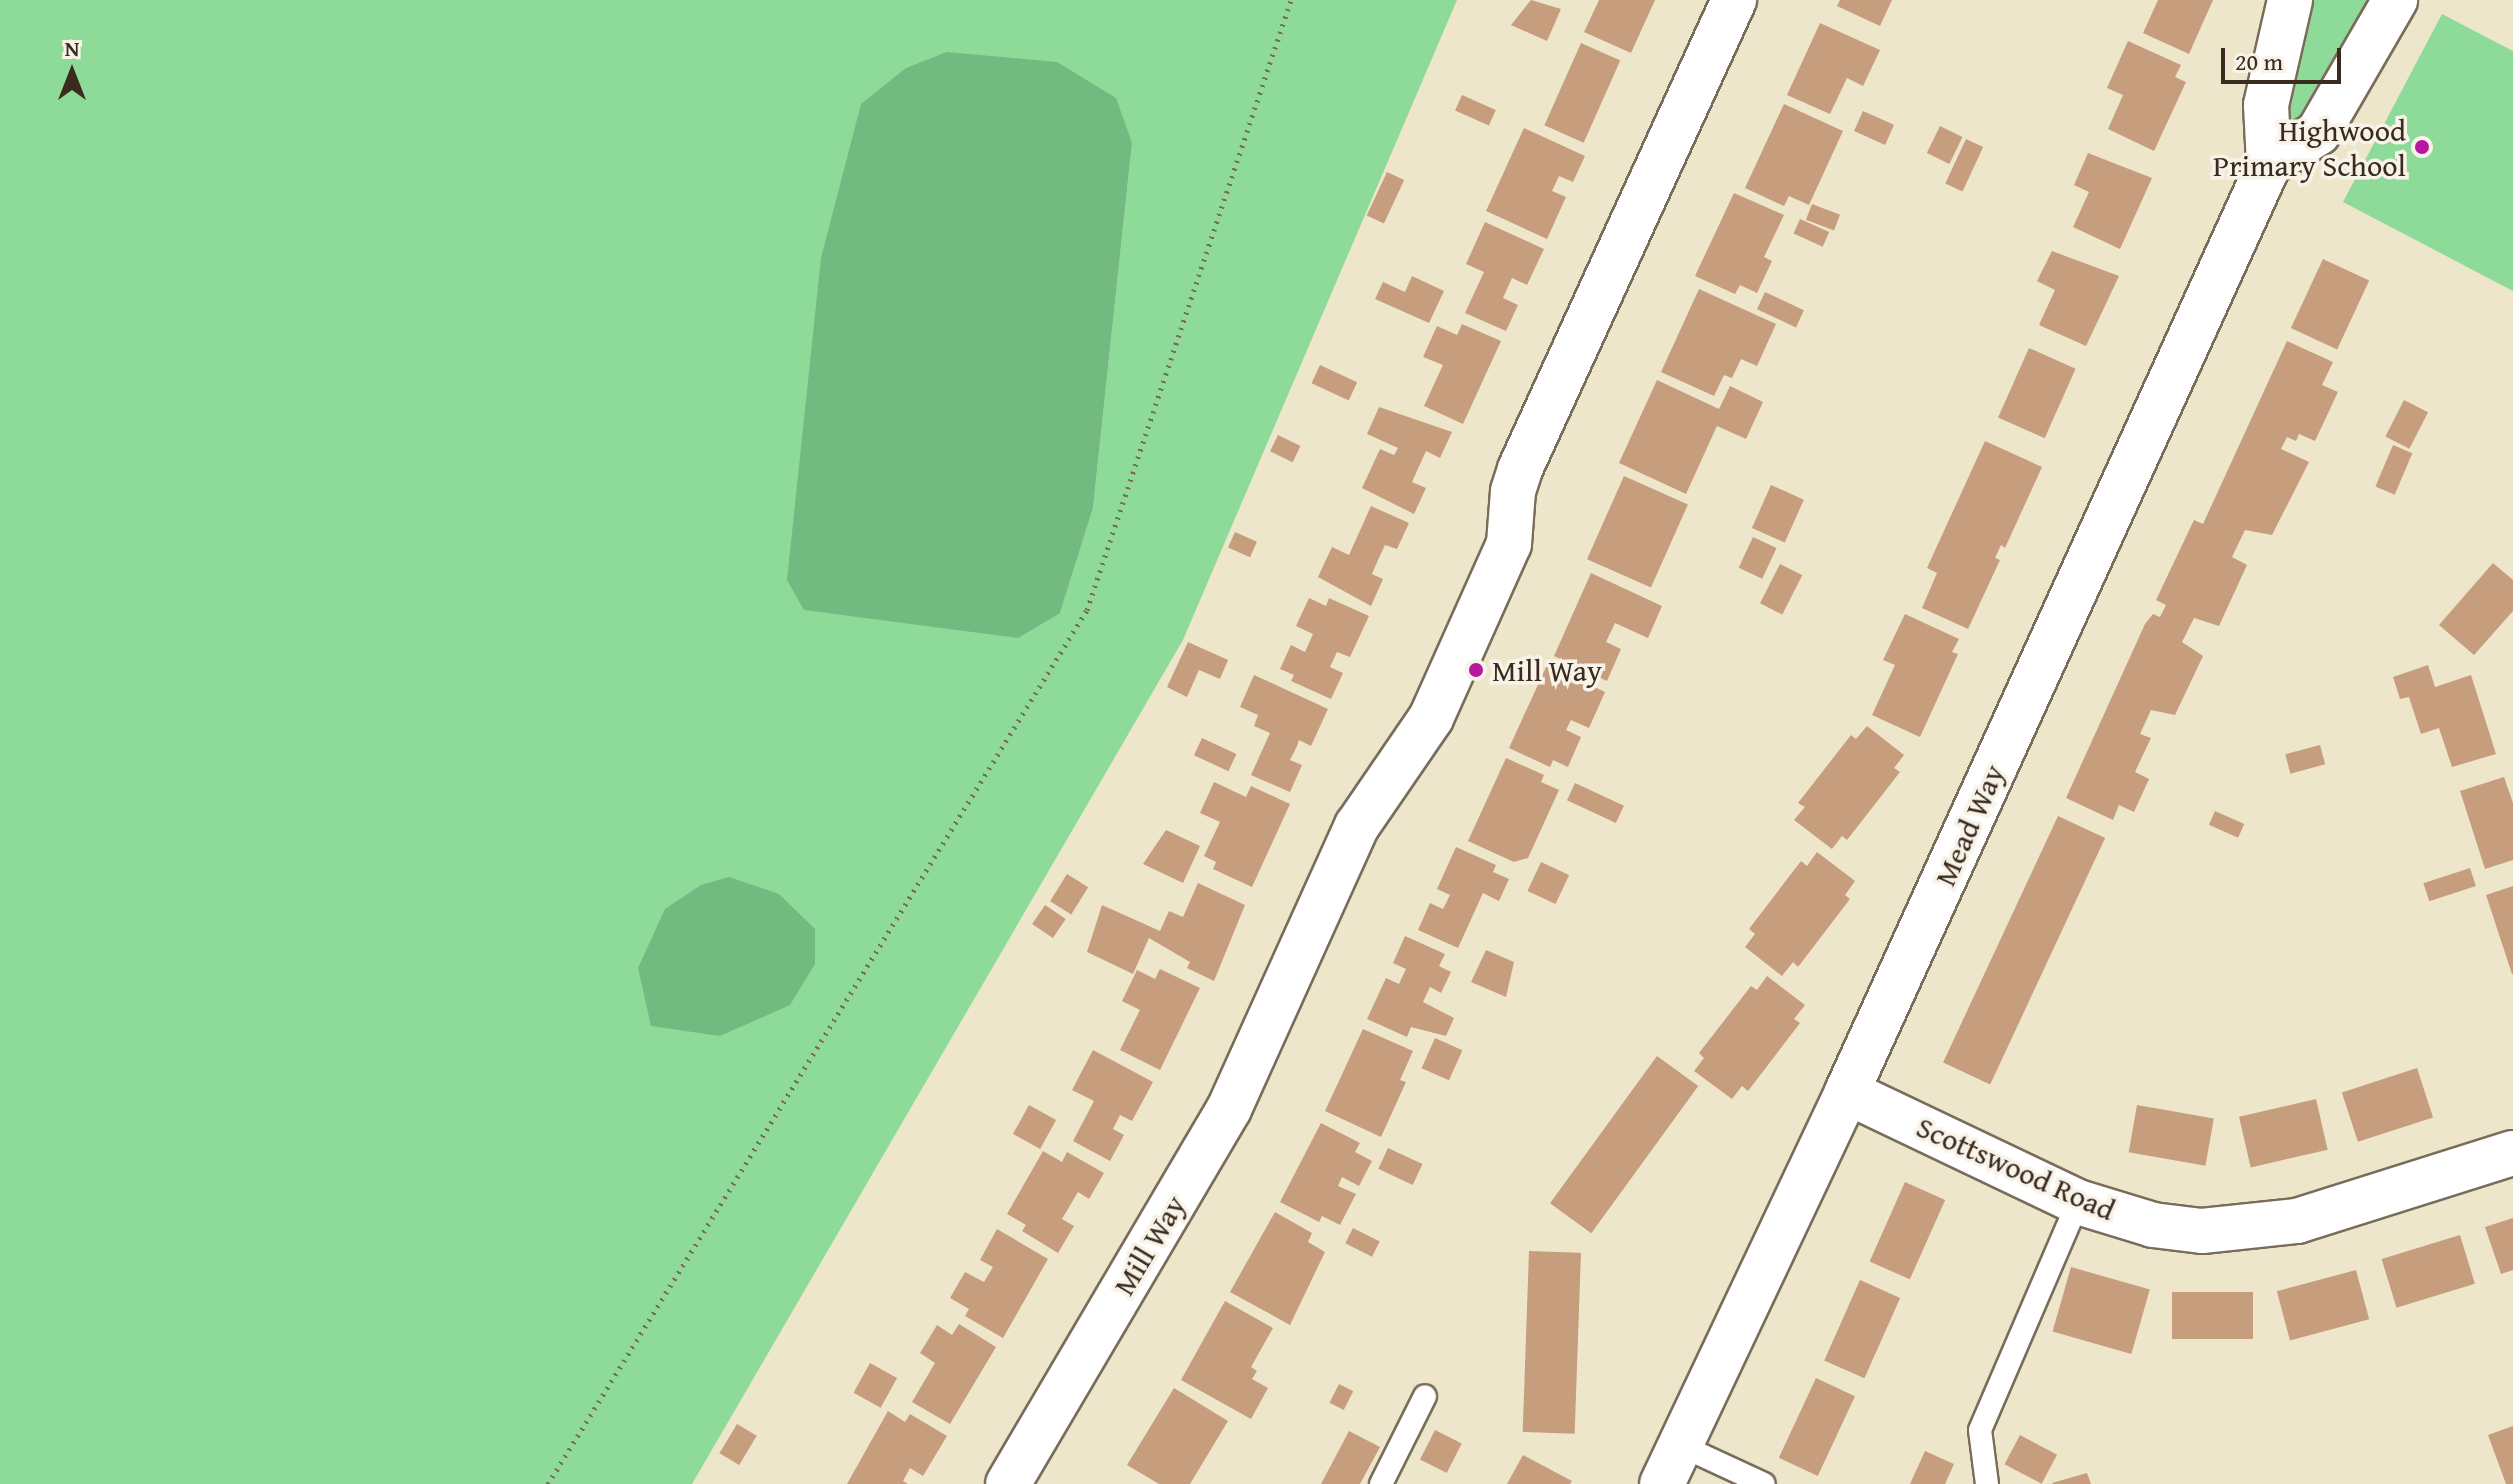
<!DOCTYPE html>
<html>
<head>
<meta charset="utf-8">
<style>
	body { margin:0 }
	#map { position:relative; width:2513px; height:1484px; overflow:hidden; background:#eee6cb; font-family:"Gentium Book Plus",serif }
	div>[style] { position:absolute }
	.green>* { inset:0; background:#8eda98 }
	.forest>* { inset:0; background:#72ba80 }
	.building>* { inset:0; background:#c69e7d; transform-origin:0 0 }
	.path>* { height:5px; margin-top:-2.5px; transform-origin:0; background:repeating-linear-gradient(90deg,#7a6c5b 0 2px,transparent 0 8px) }
	.roads { filter:drop-shadow(2px 0 #7a6c5b) drop-shadow(-2px 0 #7a6c5b) drop-shadow(0 2px #7a6c5b) drop-shadow(0 -2px #7a6c5b) }
	.lane>* { height:22px; margin:-11px; padding:0 11px; transform-origin:11px; border-radius:11px; background:#fff }
	.street>* { height:44px; margin:-22px; padding:0 22px; transform-origin:22px; border-radius:22px; background:#fff }
	.dots>* { width:22px; height:22px; translate:-50% -50%; box-sizing:border-box; border:4px solid #f7f3e8; border-radius:50% }
	span { translate:-50% -50%; white-space:nowrap; text-align:center; line-height:1.15; -webkit-text-stroke:7px #f7f3e8; paint-order:stroke }
	.poi-label { font-size:30px; color:#3b2a1e }
	.right { translate:-100% -50%; text-align:right }
	.left { translate:0 -50%; text-align:left }
	.street-label { font-size:30px; color:#3b2a1e }
	.north { position:absolute; left:32px; top:32px; width:80px; height:80px; -webkit-text-stroke:6px #f7f3e8; paint-order:stroke; rotate:0deg; font-size:22px; font-weight:700; line-height:32px; text-align:center; color:#3b2a1e }
	.north::after { content:''; display:block; margin:auto; width:28px; height:36px; background:#3b2a1e; clip-path:polygon(50% 0,100% 100%,50% 72%,0 100%) }
	.scale { position:absolute; left:2221px; top:48px; width:120px; height:36px; box-sizing:border-box; border:4px solid #3b2a1e; border-top:0; padding-left:10px; font-size:24px; line-height:28px; white-space:nowrap; color:#3b2a1e; -webkit-text-stroke:6px #f7f3e8; paint-order:stroke }
</style>
</head>
<body>
<div id="map">
	<div class="green">
		<div style="clip-path:polygon(evenodd,0 0,1457px 0,1183px 640px,692px 1484px,0 1484px,0 0,1132px 143px,1093px 508px,1060px 613px,1132px 143px)"></div>
		<div style="clip-path:polygon(2307px 0,2374px 0,2306px 121px,2296px 124px,2286px 121px,2296px 31px)"></div>
		<div style="clip-path:polygon(2442px 14px,2513px 51px,2513px 291px,2343px 202px)"></div>
	</div>
	<div class="forest">
		<div style="clip-path:polygon(947px 52px,1057px 62px,1116px 98px,1132px 143px,1093px 508px,1060px 613px,1018px 638px,804px 610px,787px 580px,821px 258px,861px 104px,906px 68px)"></div>
		<div style="clip-path:polygon(729px 877px,779px 894px,815px 929px,815px 964px,790px 1005px,720px 1036px,651px 1026px,638px 968px,665px 909px,701px 885px)"></div>
	</div>
	<div class="building">
		<div style="clip-path:polygon(1531px 0,1561px 9px,1547px 41px,1511px 25px)"></div>
		<div style="clip-path:polygon(1599px 0,1655px 0,1631px 53px,1584px 32px)"></div>
		<div style="clip-path:polygon(1840px 0,1892px 0,1880px 26px,1837px 6px)"></div>
		<div style="clip-path:polygon(2158px 0,2213px 0,2189px 54px,2143px 33px)"></div>
		<div style="clip-path:polygon(1820px 23px,1880px 50px,1863px 86px,1847px 78px,1830px 114px,1787px 95px)"></div>
		<div style="clip-path:polygon(2128px 41px,2181px 65px,2175px 77px,2186px 82px,2154px 151px,2108px 129px,2123px 95px,2107px 88px)"></div>
		<div style="left:1581px;top:43px;width:43px;height:90px;rotate:24deg"></div>
		<div style="left:1462px;top:95px;width:37px;height:17px;rotate:24deg"></div>
		<div style="clip-path:polygon(1784px 104px,1843px 131px,1809px 205px,1789px 196px,1784px 206px,1745px 188px)"></div>
		<div style="left:1863px;top:111px;width:34px;height:22px;rotate:24deg"></div>
		<div style="left:1940px;top:126px;width:25px;height:30px;rotate:26deg"></div>
		<div style="clip-path:polygon(1524px 128px,1585px 156px,1573px 182px,1559px 176px,1552px 191px,1566px 197px,1547px 239px,1486px 211px)"></div>
		<div style="left:1966px;top:139px;width:19px;height:49px;rotate:25deg"></div>
		<div style="clip-path:polygon(2088px 153px,2152px 178px,2120px 249px,2073px 227px,2089px 192px,2074px 185px)"></div>
		<div style="left:1387px;top:172px;width:19px;height:48px;rotate:25deg"></div>
		<div style="clip-path:polygon(1734px 193px,1784px 215px,1764px 257px,1772px 261px,1757px 293px,1740px 285px,1735px 294px,1695px 276px)"></div>
		<div style="left:1812px;top:204px;width:30px;height:17px;rotate:21deg"></div>
		<div style="left:1800px;top:219px;width:32px;height:16px;rotate:24deg"></div>
		<div style="clip-path:polygon(1485px 222px,1544px 249px,1527px 285px,1512px 278px,1503px 298px,1518px 305px,1506px 331px,1465px 313px,1484px 272px,1466px 264px)"></div>
		<div style="clip-path:polygon(2052px 251px,2119px 276px,2086px 346px,2039px 325px,2055px 290px,2037px 281px)"></div>
		<div style="left:2323px;top:259px;width:51px;height:76px;rotate:25deg"></div>
		<div style="clip-path:polygon(1412px 276px,1444px 291px,1429px 323px,1375px 299px,1383px 282px,1405px 292px)"></div>
		<div style="clip-path:polygon(1699px 289px,1776px 324px,1757px 366px,1741px 359px,1732px 378px,1724px 375px,1714px 396px,1661px 372px)"></div>
		<div style="left:1765px;top:292px;width:43px;height:19px;rotate:25deg"></div>
		<div style="clip-path:polygon(1462px 324px,1501px 341px,1463px 424px,1424px 406px,1443px 365px,1423px 357px,1437px 326px,1457px 335px)"></div>
		<div style="clip-path:polygon(2287px 341px,2333px 362px,2322px 385px,2338px 392px,2315px 441px,2299px 434px,2296px 441px,2287px 437px,2281px 449px,2309px 462px,2272px 535px,2245px 530px,2232px 557px,2247px 565px,2219px 626px,2194px 618px,2182px 642px,2203px 656px,2175px 715px,2151px 710px,2140px 734px,2151px 738px,2135px 772px,2149px 779px,2134px 812px,2119px 805px,2113px 820px,2066px 798px,2145px 624px,2153px 614px,2160px 617px,2166px 605px,2156px 600px,2194px 520px,2203px 524px)"></div>
		<div style="left:2029px;top:348px;width:51px;height:76px;rotate:24deg"></div>
		<div style="left:1320px;top:365px;width:41px;height:20px;rotate:25deg"></div>
		<div style="clip-path:polygon(1657px 380px,1719px 409px,1730px 386px,1763px 402px,1746px 439px,1717px 426px,1686px 494px,1619px 463px)"></div>
		<div style="left:2404px;top:400px;width:27px;height:41px;rotate:27deg"></div>
		<div style="clip-path:polygon(1379px 407px,1452px 432px,1440px 458px,1426px 451px,1412px 482px,1426px 488px,1414px 514px,1362px 488px,1380px 449px,1394px 455px,1398px 448px,1367px 434px)"></div>
		<div style="left:1278px;top:435px;width:25px;height:18px;rotate:26deg"></div>
		<div style="clip-path:polygon(1985px 441px,2042px 467px,2005px 548px,2001px 545px,1995px 558px,2000px 560px,1968px 629px,1922px 608px,1937px 573px,1927px 568px)"></div>
		<div style="left:2393px;top:445px;width:21px;height:45px;rotate:23deg"></div>
		<div style="left:1624px;top:476px;width:70px;height:91px;rotate:24deg"></div>
		<div style="left:1771px;top:485px;width:36px;height:47px;rotate:24deg"></div>
		<div style="clip-path:polygon(1371px 506px,1409px 523px,1397px 549px,1385px 545px,1378px 560px,1372px 574px,1383px 579px,1371px 606px,1318px 577px,1332px 547px,1349px 555px)"></div>
		<div style="left:1235px;top:532px;width:24px;height:17px;rotate:24deg"></div>
		<div style="left:1753px;top:537px;width:26px;height:34px;rotate:25deg"></div>
		<div style="clip-path:polygon(2493px 563px,2513px 580px,2513px 611px,2474px 655px,2439px 625px)"></div>
		<div style="left:1780px;top:564px;width:25px;height:44px;rotate:27deg"></div>
		<div style="clip-path:polygon(1591px 573px,1662px 606px,1648px 638px,1615px 623px,1606px 642px,1621px 649px,1607px 681px,1554px 656px)"></div>
		<div style="clip-path:polygon(1309px 598px,1326px 606px,1329px 598px,1369px 616px,1350px 657px,1337px 652px,1330px 667px,1343px 673px,1331px 699px,1291px 681px,1294px 675px,1280px 669px,1291px 645px,1305px 652px,1313px 634px,1296px 626px)"></div>
		<div style="clip-path:polygon(1905px 614px,1959px 639px,1952px 652px,1958px 654px,1920px 737px,1872px 715px,1895px 665px,1883px 660px)"></div>
		<div style="clip-path:polygon(1188px 642px,1228px 660px,1220px 679px,1199px 670px,1187px 697px,1167px 687px)"></div>
		<div style="clip-path:polygon(1547px 665px,1605px 692px,1589px 728px,1571px 720px,1566px 730px,1581px 737px,1568px 767px,1553px 760px,1550px 767px,1509px 748px)"></div>
		<div style="clip-path:polygon(2428px 665px,2435px 687px,2471px 675px,2496px 754px,2452px 767px,2439px 728px,2421px 734px,2409px 697px,2400px 699px,2393px 677px)"></div>
		<div style="clip-path:polygon(1254px 675px,1328px 709px,1311px 746px,1299px 740px,1297px 746px,1290px 760px,1302px 765px,1290px 792px,1251px 775px,1270px 733px,1254px 726px,1258px 715px,1240px 707px)"></div>
		<div style="clip-path:polygon(1867px 726px,1904px 755px,1894px 768px,1900px 772px,1847px 840px,1842px 836px,1832px 849px,1794px 820px,1805px 807px,1798px 803px,1851px 735px,1856px 739px)"></div>
		<div style="left:1202px;top:738px;width:38px;height:19px;rotate:25deg"></div>
		<div style="left:2320px;top:745px;width:20px;height:36px;rotate:75deg"></div>
		<div style="clip-path:polygon(1506px 758px,1544px 775px,1541px 782px,1559px 790px,1528px 858px,1514px 862px,1468px 841px)"></div>
		<div style="clip-path:polygon(2504px 777px,2513px 803px,2513px 860px,2485px 869px,2460px 791px)"></div>
		<div style="clip-path:polygon(1214px 782px,1246px 797px,1251px 786px,1290px 804px,1252px 887px,1213px 869px,1216px 862px,1204px 856px,1220px 822px,1200px 813px)"></div>
		<div style="left:1575px;top:783px;width:54px;height:19px;rotate:25deg"></div>
		<div style="left:2215px;top:811px;width:32px;height:15px;rotate:24deg"></div>
		<div style="left:2058px;top:816px;width:52px;height:272px;rotate:25deg"></div>
		<div style="clip-path:polygon(1166px 830px,1200px 846px,1183px 883px,1143px 864px)"></div>
		<div style="clip-path:polygon(1456px 847px,1496px 865px,1493px 872px,1509px 879px,1499px 901px,1483px 893px,1458px 948px,1418px 930px,1430px 903px,1443px 909px,1450px 895px,1437px 889px)"></div>
		<div style="clip-path:polygon(1817px 852px,1855px 881px,1845px 895px,1850px 899px,1798px 967px,1793px 962px,1782px 976px,1745px 947px,1755px 934px,1749px 929px,1801px 861px,1807px 866px)"></div>
		<div style="left:1541px;top:862px;width:31px;height:32px;rotate:25deg"></div>
		<div style="left:2470px;top:868px;width:19px;height:49px;rotate:72deg"></div>
		<div style="left:1067px;top:874px;width:25px;height:32px;rotate:32deg"></div>
		<div style="clip-path:polygon(1198px 883px,1245px 905px,1214px 981px,1187px 968px,1190px 962px,1149px 938px,1133px 974px,1087px 952px,1102px 905px,1160px 931px,1169px 911px,1183px 917px)"></div>
		<div style="clip-path:polygon(2513px 886px,2513px 974px,2512px 974px,2486px 895px)"></div>
		<div style="left:1045px;top:905px;width:25px;height:23px;rotate:34deg"></div>
		<div style="clip-path:polygon(1405px 936px,1445px 954px,1439px 966px,1451px 972px,1441px 993px,1430px 987px,1423px 1002px,1454px 1018px,1446px 1036px,1411px 1027px,1407px 1037px,1367px 1019px,1386px 978px,1399px 984px,1406px 969px,1393px 963px)"></div>
		<div style="clip-path:polygon(1486px 950px,1514px 962px,1506px 997px,1471px 982px)"></div>
		<div style="clip-path:polygon(1160px 969px,1200px 988px,1160px 1070px,1120px 1050px,1140px 1010px,1122px 1001px,1137px 970px,1155px 979px)"></div>
		<div style="clip-path:polygon(1767px 976px,1805px 1005px,1794px 1019px,1800px 1023px,1748px 1091px,1742px 1086px,1732px 1099px,1694px 1071px,1704px 1058px,1699px 1053px,1751px 986px,1757px 990px)"></div>
		<div style="clip-path:polygon(1363px 1029px,1413px 1051px,1400px 1080px,1406px 1082px,1381px 1137px,1325px 1111px)"></div>
		<div style="left:1435px;top:1038px;width:30px;height:33px;rotate:24deg"></div>
		<div style="clip-path:polygon(1093px 1050px,1153px 1082px,1132px 1121px,1120px 1115px,1113px 1129px,1124px 1135px,1110px 1161px,1073px 1141px,1094px 1101px,1072px 1090px)"></div>
		<div style="left:1657px;top:1056px;width:51px;height:182px;rotate:36deg"></div>
		<div style="left:2417px;top:1068px;width:52px;height:79px;rotate:72deg"></div>
		<div style="left:2316px;top:1099px;width:52px;height:79px;rotate:77deg"></div>
		<div style="left:1029px;top:1105px;width:31px;height:33px;rotate:29deg"></div>
		<div style="left:2137px;top:1105px;width:78px;height:48px;rotate:10deg"></div>
		<div style="clip-path:polygon(1321px 1123px,1360px 1143px,1355px 1152px,1372px 1161px,1359px 1186px,1342px 1177px,1338px 1186px,1356px 1194px,1340px 1225px,1322px 1216px,1319px 1222px,1280px 1202px)"></div>
		<div style="left:1388px;top:1148px;width:38px;height:23px;rotate:25deg"></div>
		<div style="clip-path:polygon(1043px 1151px,1062px 1162px,1067px 1152px,1104px 1173px,1089px 1199px,1078px 1192px,1062px 1219px,1074px 1226px,1058px 1253px,1022px 1231px,1026px 1225px,1007px 1214px)"></div>
		<div style="left:1905px;top:1182px;width:44px;height:87px;rotate:24deg"></div>
		<div style="clip-path:polygon(1275px 1212px,1312px 1233px,1308px 1242px,1325px 1252px,1290px 1325px,1230px 1292px)"></div>
		<div style="clip-path:polygon(2513px 1218px,2513px 1270px,2501px 1274px,2485px 1227px)"></div>
		<div style="left:1353px;top:1228px;width:30px;height:17px;rotate:27deg"></div>
		<div style="clip-path:polygon(997px 1229px,1048px 1259px,1003px 1338px,965px 1316px,969px 1309px,950px 1298px,965px 1272px,984px 1282px,993px 1267px,980px 1260px)"></div>
		<div style="left:2460px;top:1235px;width:51px;height:82px;rotate:73deg"></div>
		<div style="left:1529px;top:1251px;width:52px;height:181px;rotate:2deg"></div>
		<div style="left:2071px;top:1267px;width:82px;height:67px;rotate:16deg"></div>
		<div style="left:2356px;top:1270px;width:51px;height:82px;rotate:75deg"></div>
		<div style="left:1860px;top:1280px;width:44px;height:88px;rotate:24deg"></div>
		<div style="left:2172px;top:1292px;width:81px;height:47px"></div>
		<div style="clip-path:polygon(1225px 1301px,1273px 1328px,1251px 1367px,1257px 1371px,1252px 1379px,1268px 1388px,1251px 1419px,1181px 1380px)"></div>
		<div style="clip-path:polygon(959px 1324px,996px 1347px,950px 1424px,912px 1402px,935px 1363px,920px 1353px,937px 1325px,952px 1335px)"></div>
		<div style="left:870px;top:1363px;width:31px;height:34px;rotate:29deg"></div>
		<div style="left:1816px;top:1378px;width:43px;height:88px;rotate:25deg"></div>
		<div style="left:1339px;top:1384px;width:16px;height:21px;rotate:27deg"></div>
		<div style="clip-path:polygon(1174px 1388px,1228px 1421px,1190px 1484px,1159px 1484px,1127px 1465px)"></div>
		<div style="clip-path:polygon(888px 1411px,905px 1422px,910px 1414px,947px 1436px,923px 1476px,910px 1468px,903px 1481px,908px 1484px,847px 1484px)"></div>
		<div style="left:737px;top:1424px;width:23px;height:34px;rotate:31deg"></div>
		<div style="clip-path:polygon(2513px 1426px,2513px 1484px,2506px 1484px,2488px 1435px)"></div>
		<div style="left:1435px;top:1430px;width:30px;height:33px;rotate:27deg"></div>
		<div style="clip-path:polygon(1349px 1431px,1380px 1447px,1360px 1484px,1321px 1484px)"></div>
		<div style="left:2020px;top:1435px;width:42px;height:33px;rotate:28deg"></div>
		<div style="clip-path:polygon(1925px 1451px,1954px 1464px,1945px 1484px,1910px 1484px)"></div>
		<div style="clip-path:polygon(1523px 1455px,1572px 1481px,1570px 1484px,1507px 1484px)"></div>
		<div style="clip-path:polygon(2087px 1473px,2091px 1484px,2053px 1484px,2052px 1483px)"></div>
	</div>
	<div class="path">
		<div style="left:548px;top:1484px;width:1027px;rotate:-58.34deg"></div>
		<div style="left:1087px;top:610px;width:643px;rotate:-71.51deg"></div>
	</div>
	<div class="roads">
		<div class="lane">
			<div style="left:1682px;top:1446px;width:90px;rotate:24.9deg"></div>
			<div style="left:1381px;top:1484px;width:98px;rotate:-63.4deg"></div>
			<div style="left:1987px;top:1484px;width:54px;rotate:-97.4deg"></div>
			<div style="left:1980px;top:1430px;width:248px;rotate:-66.7deg"></div>
		</div>
		<div class="street">
			<div style="left:2269px;top:164px;width:58px;rotate:-32.3deg"></div>
			<div style="left:2318px;top:133px;width:154px;rotate:-59.9deg"></div>
			<div style="left:1847px;top:1092px;width:256px;rotate:25.5deg"></div>
			<div style="left:2078px;top:1202px;width:78px;rotate:17deg"></div>
			<div style="left:2153px;top:1225px;width:49px;rotate:7deg"></div>
			<div style="left:2202px;top:1231px;width:96px;rotate:-6deg"></div>
			<div style="left:2297px;top:1221px;width:226px;rotate:-17.5deg"></div>
			<div style="left:1008px;top:1484px;width:435px;rotate:-59.5deg"></div>
			<div style="left:1229px;top:1109px;width:311px;rotate:-65.7deg"></div>
			<div style="left:1357px;top:826px;width:131px;rotate:-55.6deg"></div>
			<div style="left:1431px;top:718px;width:191px;rotate:-65.9deg"></div>
			<div style="left:1509px;top:544px;width:53px;rotate:-85.7deg"></div>
			<div style="left:1513px;top:491px;width:23px;rotate:-72deg"></div>
			<div style="left:1520px;top:469px;width:516px;rotate:-65.47deg"></div>
			<div style="left:1662px;top:1484px;width:433px;rotate:-64.7deg"></div>
			<div style="left:1847px;top:1092px;width:1019px;rotate:-65.55deg"></div>
			<div style="left:2269px;top:164px;width:59px;rotate:-92.9deg"></div>
			<div style="left:2266px;top:105px;width:108px;rotate:-77.1deg"></div>
		</div>
	</div>
	<div class="dots">
		<div style="left:2422px;top:147px;background:#b5179e"></div>
		<div style="left:1476px;top:670px;background:#b5179e"></div>
	</div>
	<div class="poi-label">
		<span class="right" style="left:2406px;top:147px">Highwood<br>Primary School</span>
		<span class="left" style="left:1492px;top:670px">Mill Way</span>
	</div>
	<div class="street-label">
		<span style="left:1969px;top:825px;rotate:-66deg">Mead Way</span>
		<span style="left:2016px;top:1168px;rotate:24deg">Scottswood Road</span>
		<span style="left:1149px;top:1245px;rotate:-59deg">Mill Way</span>
	</div>
	<div class="north">N</div>
	<div class="scale">20 m</div>
</div>
</body>
</html>
